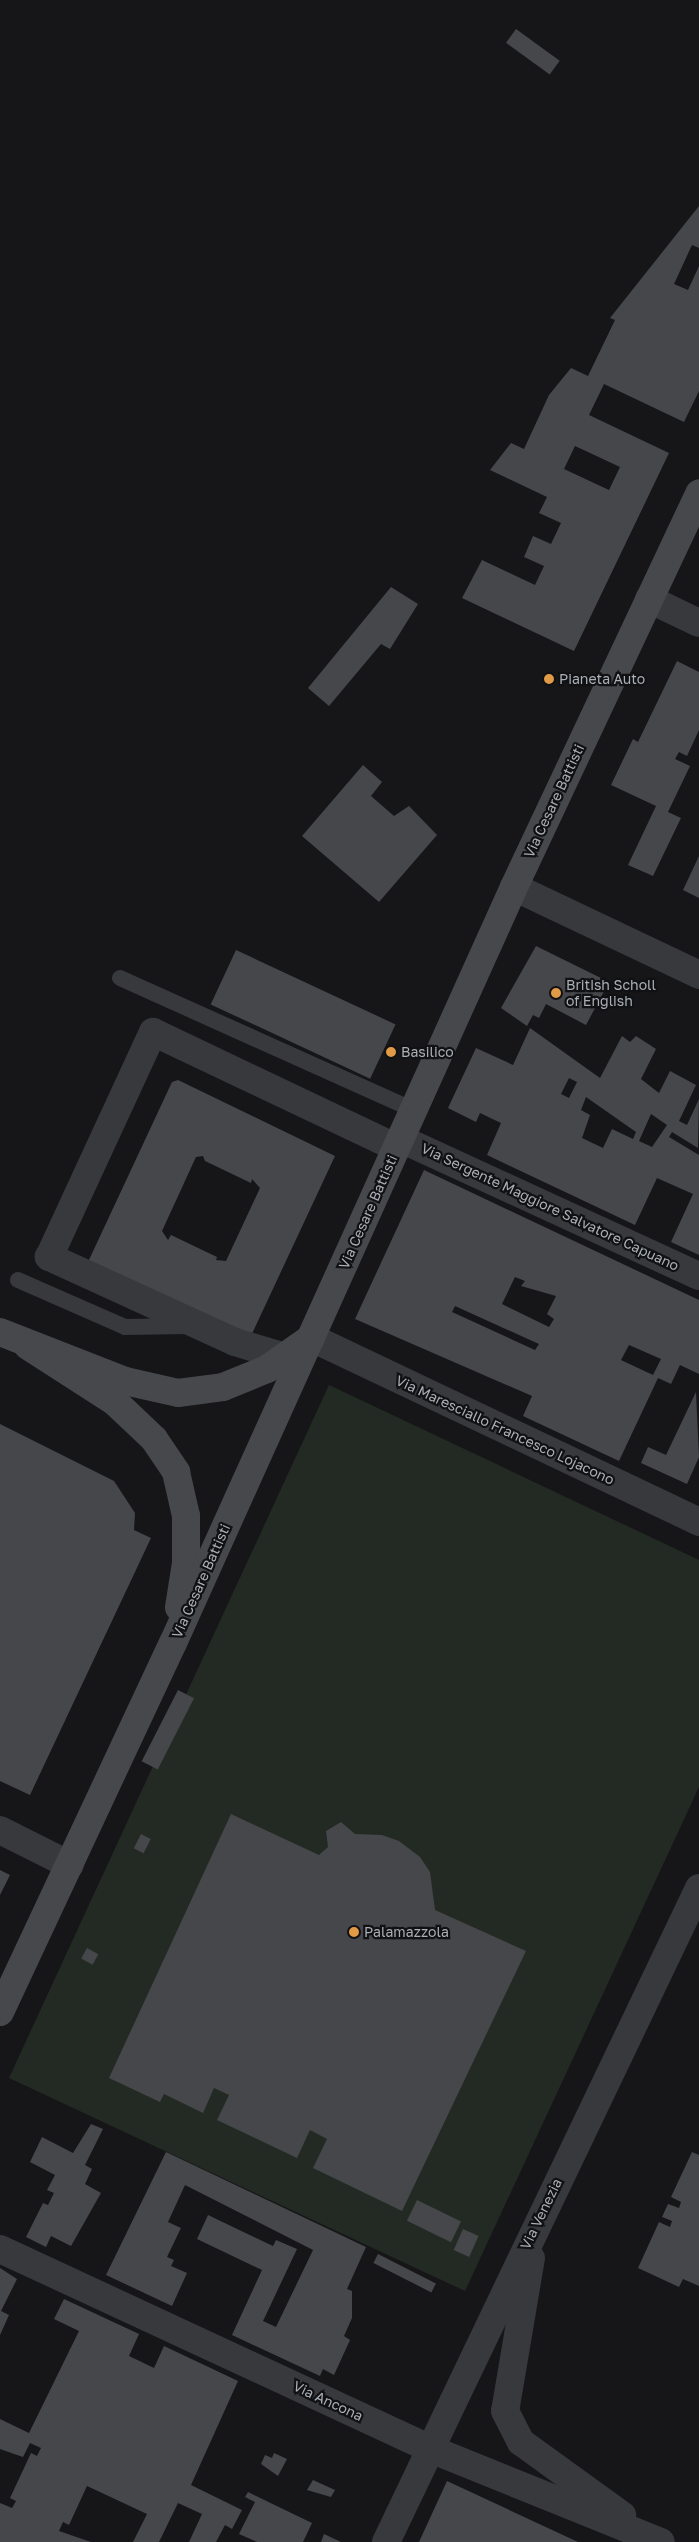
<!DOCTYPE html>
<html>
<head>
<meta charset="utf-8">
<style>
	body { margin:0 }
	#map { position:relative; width:699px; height:2542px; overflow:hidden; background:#161618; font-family:"Golos Text",sans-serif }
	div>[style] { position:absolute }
	.green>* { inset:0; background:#232a23 }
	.building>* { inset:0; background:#45474b; transform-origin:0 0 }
	.service>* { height:16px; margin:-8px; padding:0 8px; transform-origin:8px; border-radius:8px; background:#38393d }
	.minor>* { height:28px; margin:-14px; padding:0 14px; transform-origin:14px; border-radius:14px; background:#38393d }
	.secondary>* { height:28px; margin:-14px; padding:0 14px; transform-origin:14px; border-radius:14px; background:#46484c }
	.dots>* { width:14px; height:14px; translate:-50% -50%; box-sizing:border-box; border:2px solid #111113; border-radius:50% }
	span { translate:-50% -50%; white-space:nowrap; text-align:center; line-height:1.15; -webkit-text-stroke:4.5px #111113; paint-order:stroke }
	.poi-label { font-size:14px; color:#a9afb7 }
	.left { translate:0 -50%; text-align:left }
	.street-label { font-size:14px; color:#a9afb7 }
</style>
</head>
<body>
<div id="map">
	<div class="green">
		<div style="clip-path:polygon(329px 1385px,699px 1560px,699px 1787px,465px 2291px,9px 2078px)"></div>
	</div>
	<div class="building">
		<div style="left:516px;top:29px;width:54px;height:17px;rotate:36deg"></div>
		<div style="clip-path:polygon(evenodd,699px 206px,699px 248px,692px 245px,674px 284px,688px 290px,699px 266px,699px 391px,684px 422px,604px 384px,589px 415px,669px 453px,574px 651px,462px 598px,482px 560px,535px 585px,544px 566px,524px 557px,533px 536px,551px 544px,561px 523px,539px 513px,547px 497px,490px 470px,511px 443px,524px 449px,549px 395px,571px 368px,588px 376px,615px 320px,610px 318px,699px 206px,575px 446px,620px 467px,609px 490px,564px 469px,575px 446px)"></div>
		<div style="clip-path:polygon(391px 587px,418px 604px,390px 649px,381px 644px,329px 706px,308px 688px)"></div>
		<div style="clip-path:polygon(677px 661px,699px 672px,699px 730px,687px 756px,679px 752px,675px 759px,690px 766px,668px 812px,681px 818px,653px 876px,628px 865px,656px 806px,611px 785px,633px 739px,638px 742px)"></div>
		<div style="clip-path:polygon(363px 765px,382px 782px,371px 796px,394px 816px,409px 806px,437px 835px,379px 902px,302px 836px)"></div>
		<div style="clip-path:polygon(699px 856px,699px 898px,683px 890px)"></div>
		<div style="clip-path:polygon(536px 946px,609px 982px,586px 1025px,546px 1004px,539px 1018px,533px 1015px,527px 1026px,501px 1008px)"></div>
		<div style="left:236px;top:950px;width:176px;height:60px;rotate:25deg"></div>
		<div style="clip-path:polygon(evenodd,530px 1028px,600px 1078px,622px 1036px,630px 1042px,636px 1036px,656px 1049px,641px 1079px,659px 1093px,670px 1071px,696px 1085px,679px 1121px,687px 1125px,699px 1099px,698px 1148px,672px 1132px,669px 1137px,699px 1155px,699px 1255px,671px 1242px,693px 1194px,657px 1178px,635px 1225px,487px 1155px,501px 1123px,480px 1113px,476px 1122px,448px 1108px,476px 1048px,513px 1065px,530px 1028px,569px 1078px,577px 1082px,569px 1098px,561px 1094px,569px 1078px,530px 1028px,586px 1097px,636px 1132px,633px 1139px,612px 1129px,603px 1148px,582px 1138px,590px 1115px,581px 1110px,586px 1097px,530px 1028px,651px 1114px,667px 1125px,652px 1147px,639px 1141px,651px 1114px)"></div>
		<div style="clip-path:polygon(evenodd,178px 1080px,335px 1156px,250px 1338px,88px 1262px,172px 1082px,178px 1080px,203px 1156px,205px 1161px,251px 1183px,252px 1179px,260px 1188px,226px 1261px,216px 1260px,217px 1257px,171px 1235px,168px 1240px,162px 1231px,196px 1157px,203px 1156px)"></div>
		<div style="clip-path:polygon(evenodd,424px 1170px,699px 1300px,699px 1374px,680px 1365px,671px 1384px,658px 1378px,619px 1461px,523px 1416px,532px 1396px,355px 1319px,424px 1170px,515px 1277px,525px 1281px,521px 1286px,556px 1296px,547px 1314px,554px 1319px,549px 1327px,502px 1304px,515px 1277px,424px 1170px,455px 1306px,539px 1344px,535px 1350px,452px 1312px,455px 1306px,424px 1170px,629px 1345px,661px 1359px,653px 1375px,621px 1360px,629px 1345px)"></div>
		<div style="clip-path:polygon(696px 1392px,699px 1457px,687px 1484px,641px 1463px,648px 1447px,666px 1455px)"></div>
		<div style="clip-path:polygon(0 1424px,114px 1481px,135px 1513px,134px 1530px,151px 1538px,30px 1795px,0 1781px)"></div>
		<div style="left:178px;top:1690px;width:18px;height:80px;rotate:27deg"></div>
		<div style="clip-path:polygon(231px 1814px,319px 1855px,328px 1847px,326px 1831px,341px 1822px,355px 1834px,382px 1835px,399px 1841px,420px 1857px,430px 1872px,435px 1910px,526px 1951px,402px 2211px,313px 2168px,327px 2139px,310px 2130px,297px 2158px,217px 2120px,229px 2095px,214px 2088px,203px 2113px,164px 2094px,160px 2102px,109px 2078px)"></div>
		<div style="left:141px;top:1834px;width:11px;height:16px;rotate:27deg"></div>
		<div style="clip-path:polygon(0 1870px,10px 1875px,0 1895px)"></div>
		<div style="left:87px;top:1948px;width:13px;height:12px;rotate:29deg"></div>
		<div style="clip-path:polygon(91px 2124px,103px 2129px,85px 2165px,92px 2169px,85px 2184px,101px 2193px,71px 2246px,51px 2236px,46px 2247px,26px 2237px,43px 2203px,48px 2205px,54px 2193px,47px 2190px,55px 2175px,30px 2162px,42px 2137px,73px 2153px)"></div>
		<div style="clip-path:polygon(166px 2152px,366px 2247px,347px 2289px,352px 2291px,352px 2318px,344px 2336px,350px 2340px,334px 2375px,323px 2369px,320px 2376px,232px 2335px,262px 2270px,197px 2239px,208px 2215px,273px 2246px,276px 2240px,297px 2249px,263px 2321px,276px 2327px,313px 2250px,185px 2185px,168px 2222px,181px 2228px,167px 2257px,174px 2260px,171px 2266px,187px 2273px,172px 2306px,106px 2275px)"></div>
		<div style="clip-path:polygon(692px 2152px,699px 2155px,699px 2286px,683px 2279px,679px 2287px,638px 2268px,659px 2222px,670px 2227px,672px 2221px,662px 2217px,668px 2204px,679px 2208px,681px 2202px,671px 2197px)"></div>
		<div style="left:417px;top:2200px;width:49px;height:23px;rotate:26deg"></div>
		<div style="left:463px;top:2229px;width:17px;height:23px;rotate:24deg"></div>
		<div style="left:378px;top:2254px;width:65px;height:10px;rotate:27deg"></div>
		<div style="clip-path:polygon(0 2268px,17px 2279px,1px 2311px,9px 2315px,0 2335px)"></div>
		<div style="clip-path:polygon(64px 2299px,139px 2334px,129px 2356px,154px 2368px,164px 2346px,238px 2381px,191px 2485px,242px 2510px,232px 2529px,225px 2525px,216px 2542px,189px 2542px,202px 2514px,178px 2503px,159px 2542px,133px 2542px,147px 2514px,87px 2486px,69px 2525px,63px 2522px,59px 2531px,91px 2542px,0 2542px,0 2503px,12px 2508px,16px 2501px,10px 2498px,31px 2453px,37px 2456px,41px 2448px,30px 2443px,23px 2457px,0 2449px,0 2419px,29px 2433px,79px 2331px,54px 2319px)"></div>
		<div style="clip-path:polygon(274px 2453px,287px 2459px,278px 2476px,261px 2464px,265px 2455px,272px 2458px)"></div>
		<div style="clip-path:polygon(313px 2480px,335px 2490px,331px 2497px,307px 2490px)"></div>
		<div style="clip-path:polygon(447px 2481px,578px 2542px,419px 2542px)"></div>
		<div style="clip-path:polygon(248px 2492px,312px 2523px,303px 2542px,257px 2542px,239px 2534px,255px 2502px,245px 2497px)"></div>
		<div style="clip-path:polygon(324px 2534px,341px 2542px,321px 2542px)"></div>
	</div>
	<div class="service">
		<div style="left:120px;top:978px;width:322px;rotate:24.2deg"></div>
		<div style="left:18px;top:1280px;width:117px;rotate:23.7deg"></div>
		<div style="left:125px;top:1327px;width:63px;rotate:-0.9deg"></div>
	</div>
	<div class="minor">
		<div style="left:649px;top:599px;width:55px;rotate:25.6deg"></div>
		<div style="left:514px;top:887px;width:205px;rotate:25.4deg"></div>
		<div style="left:401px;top:1139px;width:328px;rotate:24.7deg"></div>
		<div style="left:312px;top:1338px;width:429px;rotate:25.4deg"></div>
		<div style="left:285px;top:1357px;width:52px;rotate:-163.3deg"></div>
		<div style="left:235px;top:1342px;width:205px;rotate:-155.4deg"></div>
		<div style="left:49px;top:1257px;width:248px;rotate:-65.2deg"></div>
		<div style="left:153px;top:1032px;width:270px;rotate:25.4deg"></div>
		<div style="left:0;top:1830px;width:78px;rotate:26.6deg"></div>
		<div style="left:0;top:2249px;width:472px;rotate:24.9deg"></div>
		<div style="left:428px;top:2448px;width:251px;rotate:22deg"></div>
		<div style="left:531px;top:2258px;width:155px;rotate:99.6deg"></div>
		<div style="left:505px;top:2411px;width:35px;rotate:63deg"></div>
		<div style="left:521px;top:2442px;width:125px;rotate:35.9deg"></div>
		<div style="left:386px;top:2542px;width:725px;rotate:-64.42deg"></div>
	</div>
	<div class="secondary">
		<div style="left:0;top:1332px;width:134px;rotate:21.4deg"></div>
		<div style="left:125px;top:1381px;width:54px;rotate:12.8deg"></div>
		<div style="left:178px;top:1393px;width:45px;rotate:-7.6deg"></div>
		<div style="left:223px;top:1387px;width:48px;rotate:-22.2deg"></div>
		<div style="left:267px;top:1369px;width:54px;rotate:-35.2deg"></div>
		<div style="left:28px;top:1346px;width:103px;rotate:32.8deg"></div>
		<div style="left:115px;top:1402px;width:54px;rotate:43.5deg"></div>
		<div style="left:154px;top:1439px;width:40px;rotate:56deg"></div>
		<div style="left:176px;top:1472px;width:45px;rotate:77.2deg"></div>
		<div style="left:186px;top:1516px;width:47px;rotate:90deg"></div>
		<div style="left:186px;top:1563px;width:45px;rotate:99deg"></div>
		<div style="left:0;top:2012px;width:408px;rotate:-64.9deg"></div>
		<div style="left:173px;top:1643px;width:829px;rotate:-65.72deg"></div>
		<div style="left:514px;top:887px;width:435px;rotate:-64.8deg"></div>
	</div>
	<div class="dots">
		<div style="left:549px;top:679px;background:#e19a45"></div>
		<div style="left:556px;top:993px;background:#e19a45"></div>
		<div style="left:391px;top:1052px;background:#e19a45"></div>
		<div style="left:354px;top:1932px;background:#e19a45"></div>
	</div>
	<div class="poi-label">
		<span class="left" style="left:559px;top:679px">Pianeta Auto</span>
		<span class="left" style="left:566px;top:993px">British Scholl<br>of English</span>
		<span class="left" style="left:401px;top:1052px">Basilico</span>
		<span class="left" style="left:364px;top:1932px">Palamazzola</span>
	</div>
	<div class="street-label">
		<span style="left:554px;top:801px;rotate:-65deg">Via Cesare Battisti</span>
		<span style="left:550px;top:1207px;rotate:25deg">Via Sergente Maggiore Salvatore Capuano</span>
		<span style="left:368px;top:1212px;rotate:-66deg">Via Cesare Battisti</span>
		<span style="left:505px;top:1430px;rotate:25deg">Via Maresciallo Francesco Lojacono</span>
		<span style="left:201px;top:1581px;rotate:-66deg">Via Cesare Battisti</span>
		<span style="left:541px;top:2214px;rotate:-64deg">Via Venezia</span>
		<span style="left:328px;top:2401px;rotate:25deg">Via Ancona</span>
	</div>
</div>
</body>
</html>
